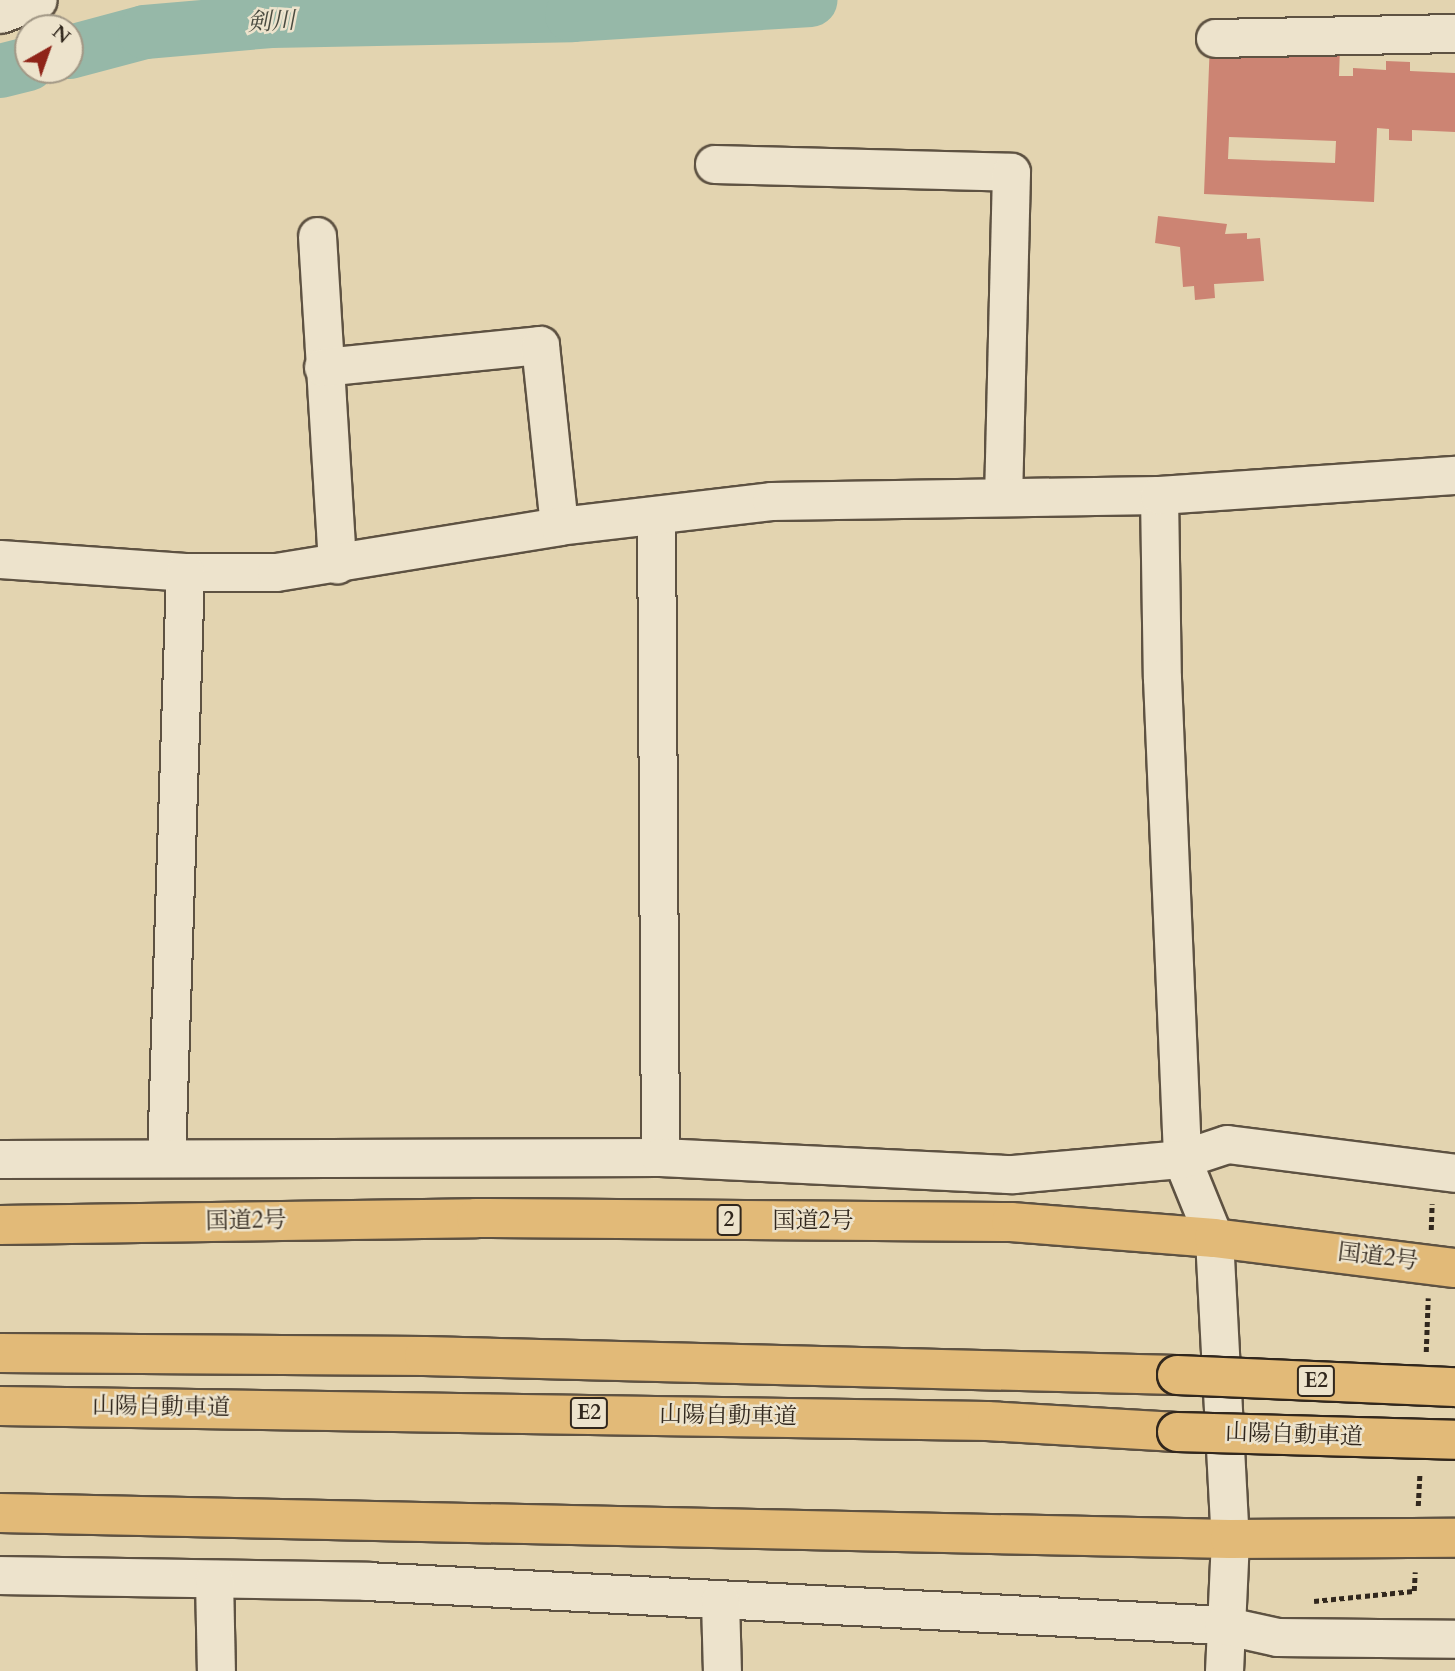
<!DOCTYPE html>
<html>
<head>
<meta charset="utf-8">
<style>
	body { margin:0 }
	#map { position:relative; width:1455px; height:1671px; overflow:hidden; background:#e3d4b0; font-family:Cardo,"Noto Serif JP",serif }
	div>[style] { position:absolute }
	.river>* { height:54px; margin:-27px; padding:0 27px; transform-origin:27px; border-radius:27px; background:#96b8a8 }
	.building>* { inset:0; background:#cc8473 }
	.path>* { height:4.5px; margin-top:-2.25px; transform-origin:0; background:repeating-linear-gradient(90deg,#31271d 0 5px,transparent 0 8.5px) }
	.roads { filter:drop-shadow(2px 0 #5e5242) drop-shadow(-2px 0 #5e5242) drop-shadow(0 2px #5e5242) drop-shadow(0 -2px #5e5242) }
	.minor>* { height:37px; margin:-18.5px; padding:0 18.5px; transform-origin:18.5px; border-radius:18.5px; background:#ede3cc }
	.highway>* { height:38px; margin:-19px; padding:0 19px; transform-origin:19px; border-radius:19px; background:#e2ba78 }
	.bridges { filter:drop-shadow(2px 0 #31271d) drop-shadow(-2px 0 #31271d) drop-shadow(0 2px #31271d) drop-shadow(0 -2px #31271d) }
	.highway-bridge>* { height:38px; margin:-19px; padding:0 19px; transform-origin:19px; border-radius:19px; background:#e2ba78 }
	span { translate:-50% -50%; white-space:nowrap; text-align:center; line-height:1.15; -webkit-text-stroke:5px #ede3cc; paint-order:stroke }
	.shield-label span { padding:2px 5px; background:#ede3cc; border:2px solid; border-radius:5px; -webkit-text-stroke-width:0 }
	.shield-label { font-size:21px; color:#31271d; font-weight:700 }
	.street-label { font-size:23px; color:#31271d }
	.water-label { font-size:24px; color:#4a4b40; font-style:italic }
	.north { position:absolute; left:14px; top:14px; width:70px; height:70px; box-sizing:border-box; background:#ede3cc; border:2px solid #a29886; border-radius:50%; rotate:40deg; font-size:19px; font-weight:700; line-height:28px; text-align:center; color:#31271d }
	.north::after { content:''; display:block; margin:auto; width:24px; height:32px; background:#8f2418; clip-path:polygon(50% 0,100% 100%,50% 72%,0 100%) }
</style>
</head>
<body>
<div id="map">
	<div class="river">
		<div style="left:70px;top:52px;width:78px;rotate:-14.9deg"></div>
		<div style="left:145px;top:32px;width:126px;rotate:-5deg"></div>
		<div style="left:271px;top:21px;width:301px;rotate:-1.1deg"></div>
		<div style="left:572px;top:15px;width:239px;rotate:-3.6deg"></div>
		<div style="left:0;top:71px;width:29px;rotate:-14deg"></div>
	</div>
	<div class="building">
		<div style="clip-path:polygon(evenodd,1210px 41px,1340px 48px,1339px 76px,1353px 76px,1353px 68px,1386px 70px,1386px 61px,1410px 62px,1410px 71px,1455px 73px,1455px 132px,1412px 130px,1412px 141px,1389px 140px,1389px 129px,1377px 128px,1374px 202px,1204px 194px,1210px 41px,1229px 137px,1336px 141px,1335px 163px,1228px 159px,1229px 137px)"></div>
		<div style="clip-path:polygon(1158px 216px,1227px 224px,1225px 234px,1247px 233px,1247px 239px,1260px 238px,1264px 281px,1214px 284px,1215px 298px,1195px 300px,1194px 286px,1183px 287px,1180px 247px,1155px 243px)"></div>
	</div>
	<div class="path">
		<div style="left:1431px;top:1230px;width:26px;rotate:-88deg"></div>
		<div style="left:1426px;top:1352px;width:54px;rotate:-87.9deg"></div>
		<div style="left:1418px;top:1506px;width:33px;rotate:-87deg"></div>
		<div style="left:1314px;top:1601px;width:100px;rotate:-5.7deg"></div>
		<div style="left:1414px;top:1591px;width:19px;rotate:-87deg"></div>
	</div>
	<div class="roads">
		<div class="minor">
			<div style="left:0;top:14px;width:40px;rotate:-20.2deg"></div>
			<div style="left:1215px;top:38px;width:240px;rotate:-1.2deg"></div>
			<div style="left:714px;top:164px;width:297px;rotate:1.5deg"></div>
			<div style="left:1011px;top:172px;width:324px;rotate:91.4deg"></div>
			<div style="left:317px;top:236px;width:329px;rotate:86.5deg"></div>
			<div style="left:323px;top:367px;width:218px;rotate:-5.8deg"></div>
			<div style="left:540px;top:345px;width:182px;rotate:84deg"></div>
			<div style="left:1159px;top:495px;width:183px;rotate:89.1deg"></div>
			<div style="left:1162px;top:678px;width:481px;rotate:87.6deg"></div>
			<div style="left:1182px;top:1159px;width:85px;rotate:67.9deg"></div>
			<div style="left:1214px;top:1238px;width:301px;rotate:87deg"></div>
			<div style="left:1230px;top:1539px;width:132px;rotate:92.6deg"></div>
			<div style="left:656px;top:515px;width:642px;rotate:89.64deg"></div>
			<div style="left:0;top:559px;width:185px;rotate:4deg"></div>
			<div style="left:185px;top:572px;width:91px"></div>
			<div style="left:276px;top:572px;width:287px;rotate:-9.2deg"></div>
			<div style="left:559px;top:526px;width:213px;rotate:-6.7deg"></div>
			<div style="left:771px;top:501px;width:388px;rotate:-0.9deg"></div>
			<div style="left:1159px;top:495px;width:297px;rotate:-3.9deg"></div>
			<div style="left:166px;top:1158px;width:586px;rotate:-88.14deg"></div>
			<div style="left:0;top:1159px;width:660px;rotate:-0.17deg"></div>
			<div style="left:660px;top:1157px;width:353px;rotate:2.8deg"></div>
			<div style="left:1013px;top:1174px;width:170px;rotate:-5.1deg"></div>
			<div style="left:1182px;top:1159px;width:47px;rotate:-18.4deg"></div>
			<div style="left:1227px;top:1144px;width:230px;rotate:7.2deg"></div>
			<div style="left:0;top:1575px;width:366px;rotate:0.9deg"></div>
			<div style="left:366px;top:1581px;width:858px;rotate:2.94deg"></div>
			<div style="left:1223px;top:1625px;width:55px;rotate:12.5deg"></div>
			<div style="left:1277px;top:1637px;width:178px;rotate:0.6deg"></div>
			<div style="left:214px;top:1579px;width:92px;rotate:88.8deg"></div>
			<div style="left:720px;top:1601px;width:70px;rotate:88.4deg"></div>
		</div>
		<div class="highway">
			<div style="left:0;top:1225px;width:476px;rotate:-0.8deg"></div>
			<div style="left:476px;top:1218px;width:535px;rotate:0.43deg"></div>
			<div style="left:1011px;top:1222px;width:204px;rotate:4.5deg"></div>
			<div style="left:1214px;top:1238px;width:243px;rotate:7.1deg"></div>
			<div style="left:0;top:1353px;width:424px;rotate:0.4deg"></div>
			<div style="left:424px;top:1356px;width:753px;rotate:1.45deg"></div>
			<div style="left:0;top:1406px;width:987px;rotate:0.87deg"></div>
			<div style="left:987px;top:1421px;width:190px;rotate:3.3deg"></div>
			<div style="left:0;top:1513px;width:1230px;rotate:1.21deg"></div>
			<div style="left:1230px;top:1539px;width:225px;rotate:-0.3deg"></div>
		</div>
	</div>
	<div class="bridges">
		<div class="highway-bridge">
			<div style="left:1177px;top:1375px;width:278px;rotate:2.5deg"></div>
			<div style="left:1177px;top:1432px;width:278px;rotate:1.6deg"></div>
		</div>
	</div>
	<div class="shield-label">
		<span style="left:729px;top:1220px">2</span>
		<span style="left:1316px;top:1381px">E2</span>
		<span style="left:589px;top:1413px">E2</span>
	</div>
	<div class="street-label">
		<span style="left:246px;top:1221px;rotate:-1deg">国道2号</span>
		<span style="left:813px;top:1221px">国道2号</span>
		<span style="left:1378px;top:1257px;rotate:7deg">国道2号</span>
		<span style="left:161px;top:1407px;rotate:1deg">山陽自動車道</span>
		<span style="left:728px;top:1416px;rotate:1deg">山陽自動車道</span>
		<span style="left:1294px;top:1435px;rotate:2deg">山陽自動車道</span>
	</div>
	<div class="water-label">
		<span style="left:271px;top:22px;rotate:-3deg">剣川</span>
	</div>
	<div class="north">N</div>
</div>
</body>
</html>
